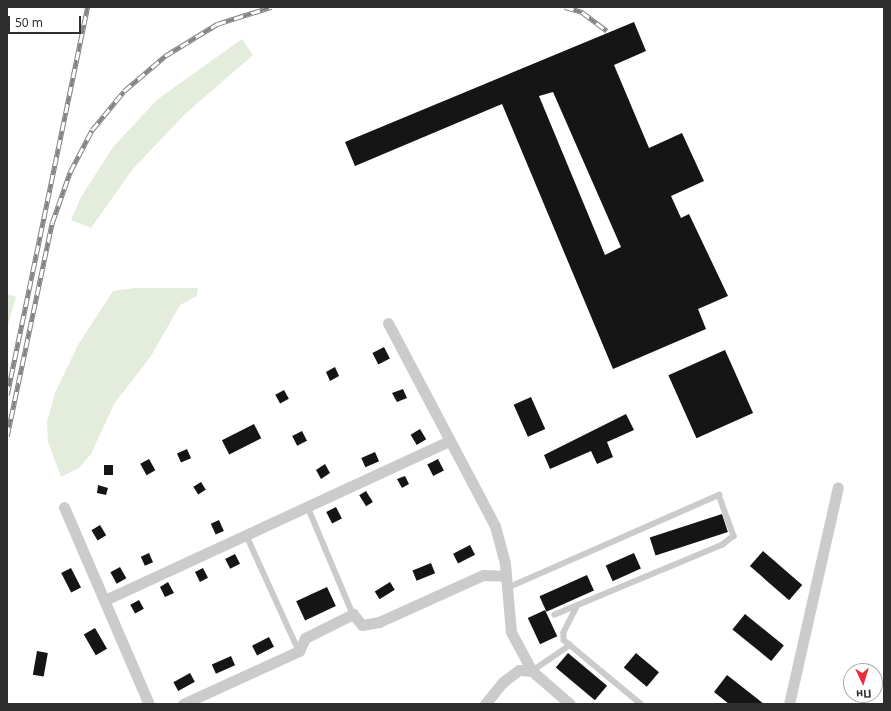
<!DOCTYPE html>
<html>
<head>
<meta charset="utf-8">
<style>
	body { margin:0 }
	#map { position:relative; width:891px; height:711px; overflow:hidden; background:#fff; font-family:"Noto Sans",sans-serif }
	div>[style] { position:absolute }
	.green>* { inset:0; background:#e4ecdb }
	.building>* { inset:0; background:#151515; transform-origin:0 0 }
	.service>* { height:5.5px; margin:-2.75px; padding:0 2.75px; transform-origin:2.75px; border-radius:2.75px; background:#cbcbcb }
	.minor>* { height:11px; margin:-5.5px; padding:0 5.5px; transform-origin:5.5px; border-radius:5.5px; background:#cbcbcb }
	.rail>* { height:4.5px; margin-top:-2.25px; transform-origin:0; background:repeating-linear-gradient(90deg,#fff 0 9px,#838383 0 18px); box-sizing:border-box; border-block:1px solid #838383 }
	span { translate:-50% -50%; white-space:nowrap; text-align:center; line-height:1.15; -webkit-text-stroke:4px #fff; paint-order:stroke }
	.frame { position:absolute; inset:0; border:8px solid #2e2e2e; pointer-events:none }
	.north { position:absolute; left:843px; top:663px; width:40px; height:40px; box-sizing:border-box; background:#fff; border:1px solid #ababab; border-radius:50%; rotate:176deg; font-size:11px; font-weight:700; line-height:16px; text-align:center; color:#2e2e2e }
	.north::after { content:''; display:block; margin:auto; width:14px; height:18px; background:#ea2b3b; clip-path:polygon(50% 0,100% 100%,50% 72%,0 100%) }
	.scale { position:absolute; left:8px; top:16px; width:73px; height:18px; box-sizing:border-box; border:2px solid #2e2e2e; border-top:0; padding-left:5px; font-size:12px; line-height:14px; white-space:nowrap; color:#2e2e2e; -webkit-text-stroke:3px #fff; paint-order:stroke }
</style>
</head>
<body>
<div id="map">
	<div class="green">
		<div style="clip-path:polygon(242px 39px,253px 55px,185px 114px,132px 170px,91px 228px,71px 220px,81px 197px,113px 147px,158px 99px)"></div>
		<div style="clip-path:polygon(135px 288px,198px 288px,197px 296px,180px 305px,151px 356px,114px 404px,91px 454px,79px 468px,61px 477px,48px 442px,47px 422px,55px 393px,78px 345px,113px 291px)"></div>
		<div style="clip-path:polygon(7px 294px,16px 297px,7px 328px)"></div>
	</div>
	<div class="building">
		<div style="clip-path:polygon(evenodd,634px 22px,646px 51px,614px 65px,649px 148px,682px 133px,704px 181px,671px 196px,681px 218px,689px 214px,728px 296px,698px 309px,706px 329px,613px 369px,502px 104px,355px 166px,345px 142px,634px 22px,553px 92px,621px 247px,605px 255px,539px 96px,553px 92px)"></div>
		<div style="left:384px;top:347px;width:13px;height:13px;rotate:63deg"></div>
		<div style="left:725px;top:350px;width:69px;height:62px;rotate:66deg"></div>
		<div style="clip-path:polygon(335px 367px,339px 376px,330px 381px,326px 372px)"></div>
		<div style="clip-path:polygon(403px 389px,407px 398px,397px 402px,392px 393px)"></div>
		<div style="left:284px;top:390px;width:10px;height:10px;rotate:61deg"></div>
		<div style="left:531px;top:397px;width:35px;height:19px;rotate:66deg"></div>
		<div style="clip-path:polygon(626px 414px,634px 430px,607px 442px,613px 457px,597px 464px,591px 451px,550px 469px,544px 455px)"></div>
		<div style="left:254px;top:424px;width:16px;height:36px;rotate:63deg"></div>
		<div style="left:420px;top:429px;width:12px;height:11px;rotate:59deg"></div>
		<div style="left:302px;top:431px;width:11px;height:11px;rotate:63deg"></div>
		<div style="left:187px;top:449px;width:10px;height:11px;rotate:66deg"></div>
		<div style="left:375px;top:452px;width:10px;height:15px;rotate:66deg"></div>
		<div style="left:149px;top:459px;width:13px;height:10px;rotate:61deg"></div>
		<div style="left:438px;top:459px;width:13px;height:12px;rotate:63deg"></div>
		<div style="clip-path:polygon(325px 464px,330px 473px,321px 479px,316px 470px)"></div>
		<div style="left:113px;top:465px;width:10px;height:9px;rotate:90deg"></div>
		<div style="clip-path:polygon(405px 476px,409px 484px,402px 488px,397px 479px)"></div>
		<div style="left:201px;top:482px;width:9px;height:9px;rotate:58deg"></div>
		<div style="clip-path:polygon(98px 485px,108px 488px,106px 495px,97px 493px)"></div>
		<div style="left:366px;top:491px;width:13px;height:8px;rotate:58deg"></div>
		<div style="left:336px;top:507px;width:13px;height:11px;rotate:63deg"></div>
		<div style="left:722px;top:514px;width:19px;height:76px;rotate:72deg"></div>
		<div style="left:219px;top:520px;width:12px;height:9px;rotate:66deg"></div>
		<div style="left:100px;top:525px;width:12px;height:10px;rotate:59deg"></div>
		<div style="left:470px;top:545px;width:11px;height:19px;rotate:63deg"></div>
		<div style="left:763px;top:551px;width:52px;height:20px;rotate:41deg"></div>
		<div style="left:149px;top:553px;width:10px;height:9px;rotate:66deg"></div>
		<div style="left:634px;top:553px;width:17px;height:31px;rotate:66deg"></div>
		<div style="left:235px;top:554px;width:11px;height:11px;rotate:63deg"></div>
		<div style="left:431px;top:563px;width:11px;height:20px;rotate:68deg"></div>
		<div style="left:120px;top:567px;width:13px;height:11px;rotate:61deg"></div>
		<div style="left:71px;top:568px;width:22px;height:11px;rotate:63deg"></div>
		<div style="left:203px;top:568px;width:11px;height:9px;rotate:63deg"></div>
		<div style="left:587px;top:575px;width:17px;height:52px;rotate:66deg"></div>
		<div style="clip-path:polygon(168px 582px,174px 593px,165px 597px,160px 587px)"></div>
		<div style="left:390px;top:582px;width:9px;height:18px;rotate:58deg"></div>
		<div style="left:327px;top:587px;width:21px;height:34px;rotate:65deg"></div>
		<div style="left:139px;top:600px;width:10px;height:10px;rotate:61deg"></div>
		<div style="left:545px;top:610px;width:29px;height:19px;rotate:65deg"></div>
		<div style="left:745px;top:614px;width:50px;height:20px;rotate:39deg"></div>
		<div style="left:95px;top:628px;width:24px;height:13px;rotate:60deg"></div>
		<div style="left:269px;top:637px;width:11px;height:19px;rotate:63deg"></div>
		<div style="left:37px;top:651px;width:11px;height:24px;rotate:10deg"></div>
		<div style="left:568px;top:653px;width:51px;height:19px;rotate:40deg"></div>
		<div style="left:636px;top:653px;width:30px;height:19px;rotate:40deg"></div>
		<div style="left:231px;top:656px;width:10px;height:21px;rotate:66deg"></div>
		<div style="left:190px;top:673px;width:10px;height:19px;rotate:61deg"></div>
		<div style="clip-path:polygon(727px 675px,764px 704px,729px 704px,714px 692px)"></div>
	</div>
	<div class="service">
		<div style="left:308px;top:507px;width:116px;rotate:67.2deg"></div>
		<div style="left:246px;top:534px;width:128px;rotate:65.6deg"></div>
		<div style="left:507px;top:588px;width:232px;rotate:-23.7deg"></div>
		<div style="left:719px;top:495px;width:44px;rotate:69.9deg"></div>
		<div style="left:734px;top:536px;width:14px;rotate:141deg"></div>
		<div style="left:723px;top:545px;width:182px;rotate:157.4deg"></div>
		<div style="left:578px;top:605px;width:31px;rotate:117deg"></div>
		<div style="left:564px;top:633px;width:7px;rotate:90deg"></div>
		<div style="left:564px;top:640px;width:100px;rotate:39.7deg"></div>
		<div style="left:532px;top:671px;width:46px;rotate:-34.4deg"></div>
	</div>
	<div class="minor">
		<div style="left:388px;top:323px;width:229px;rotate:62.2deg"></div>
		<div style="left:495px;top:526px;width:39px;rotate:75deg"></div>
		<div style="left:505px;top:564px;width:68px;rotate:85deg"></div>
		<div style="left:511px;top:632px;width:44px;rotate:61.7deg"></div>
		<div style="left:532px;top:671px;width:50px;rotate:41deg"></div>
		<div style="left:64px;top:507px;width:215px;rotate:66.7deg"></div>
		<div style="left:105px;top:600px;width:379px;rotate:-24.8deg"></div>
		<div style="left:183px;top:704px;width:128px;rotate:-24.6deg"></div>
		<div style="left:299px;top:651px;width:14px;rotate:-65deg"></div>
		<div style="left:305px;top:638px;width:54px;rotate:-26.6deg"></div>
		<div style="left:353px;top:614px;width:14px;rotate:51deg"></div>
		<div style="left:362px;top:625px;width:17px;rotate:-10deg"></div>
		<div style="left:379px;top:622px;width:114px;rotate:-24.3deg"></div>
		<div style="left:483px;top:575px;width:23px;rotate:2deg"></div>
		<div style="left:485px;top:704px;width:28px;rotate:-51deg"></div>
		<div style="left:503px;top:682px;width:20px;rotate:-37deg"></div>
		<div style="left:519px;top:670px;width:13px;rotate:4deg"></div>
		<div style="left:789px;top:704px;width:222px;rotate:-77.3deg"></div>
	</div>
	<div class="rail">
		<div style="left:565px;top:7px;width:18px;rotate:16deg"></div>
		<div style="left:582px;top:12px;width:31px;rotate:37deg"></div>
		<div style="left:7px;top:395px;width:396px;rotate:-78.3deg"></div>
		<div style="left:7px;top:436px;width:218px;rotate:-78.1deg"></div>
		<div style="left:52px;top:223px;width:54px;rotate:-70.6deg"></div>
		<div style="left:70px;top:172px;width:47px;rotate:-62.4deg"></div>
		<div style="left:92px;top:130px;width:50px;rotate:-50.6deg"></div>
		<div style="left:124px;top:91px;width:54px;rotate:-40.5deg"></div>
		<div style="left:165px;top:56px;width:61px;rotate:-31.6deg"></div>
		<div style="left:217px;top:24px;width:57px;rotate:-17.5deg"></div>
	</div>
	<div class="frame"></div>
	<div class="north">Пн</div>
	<div class="scale">50 m</div>
</div>
</body>
</html>
